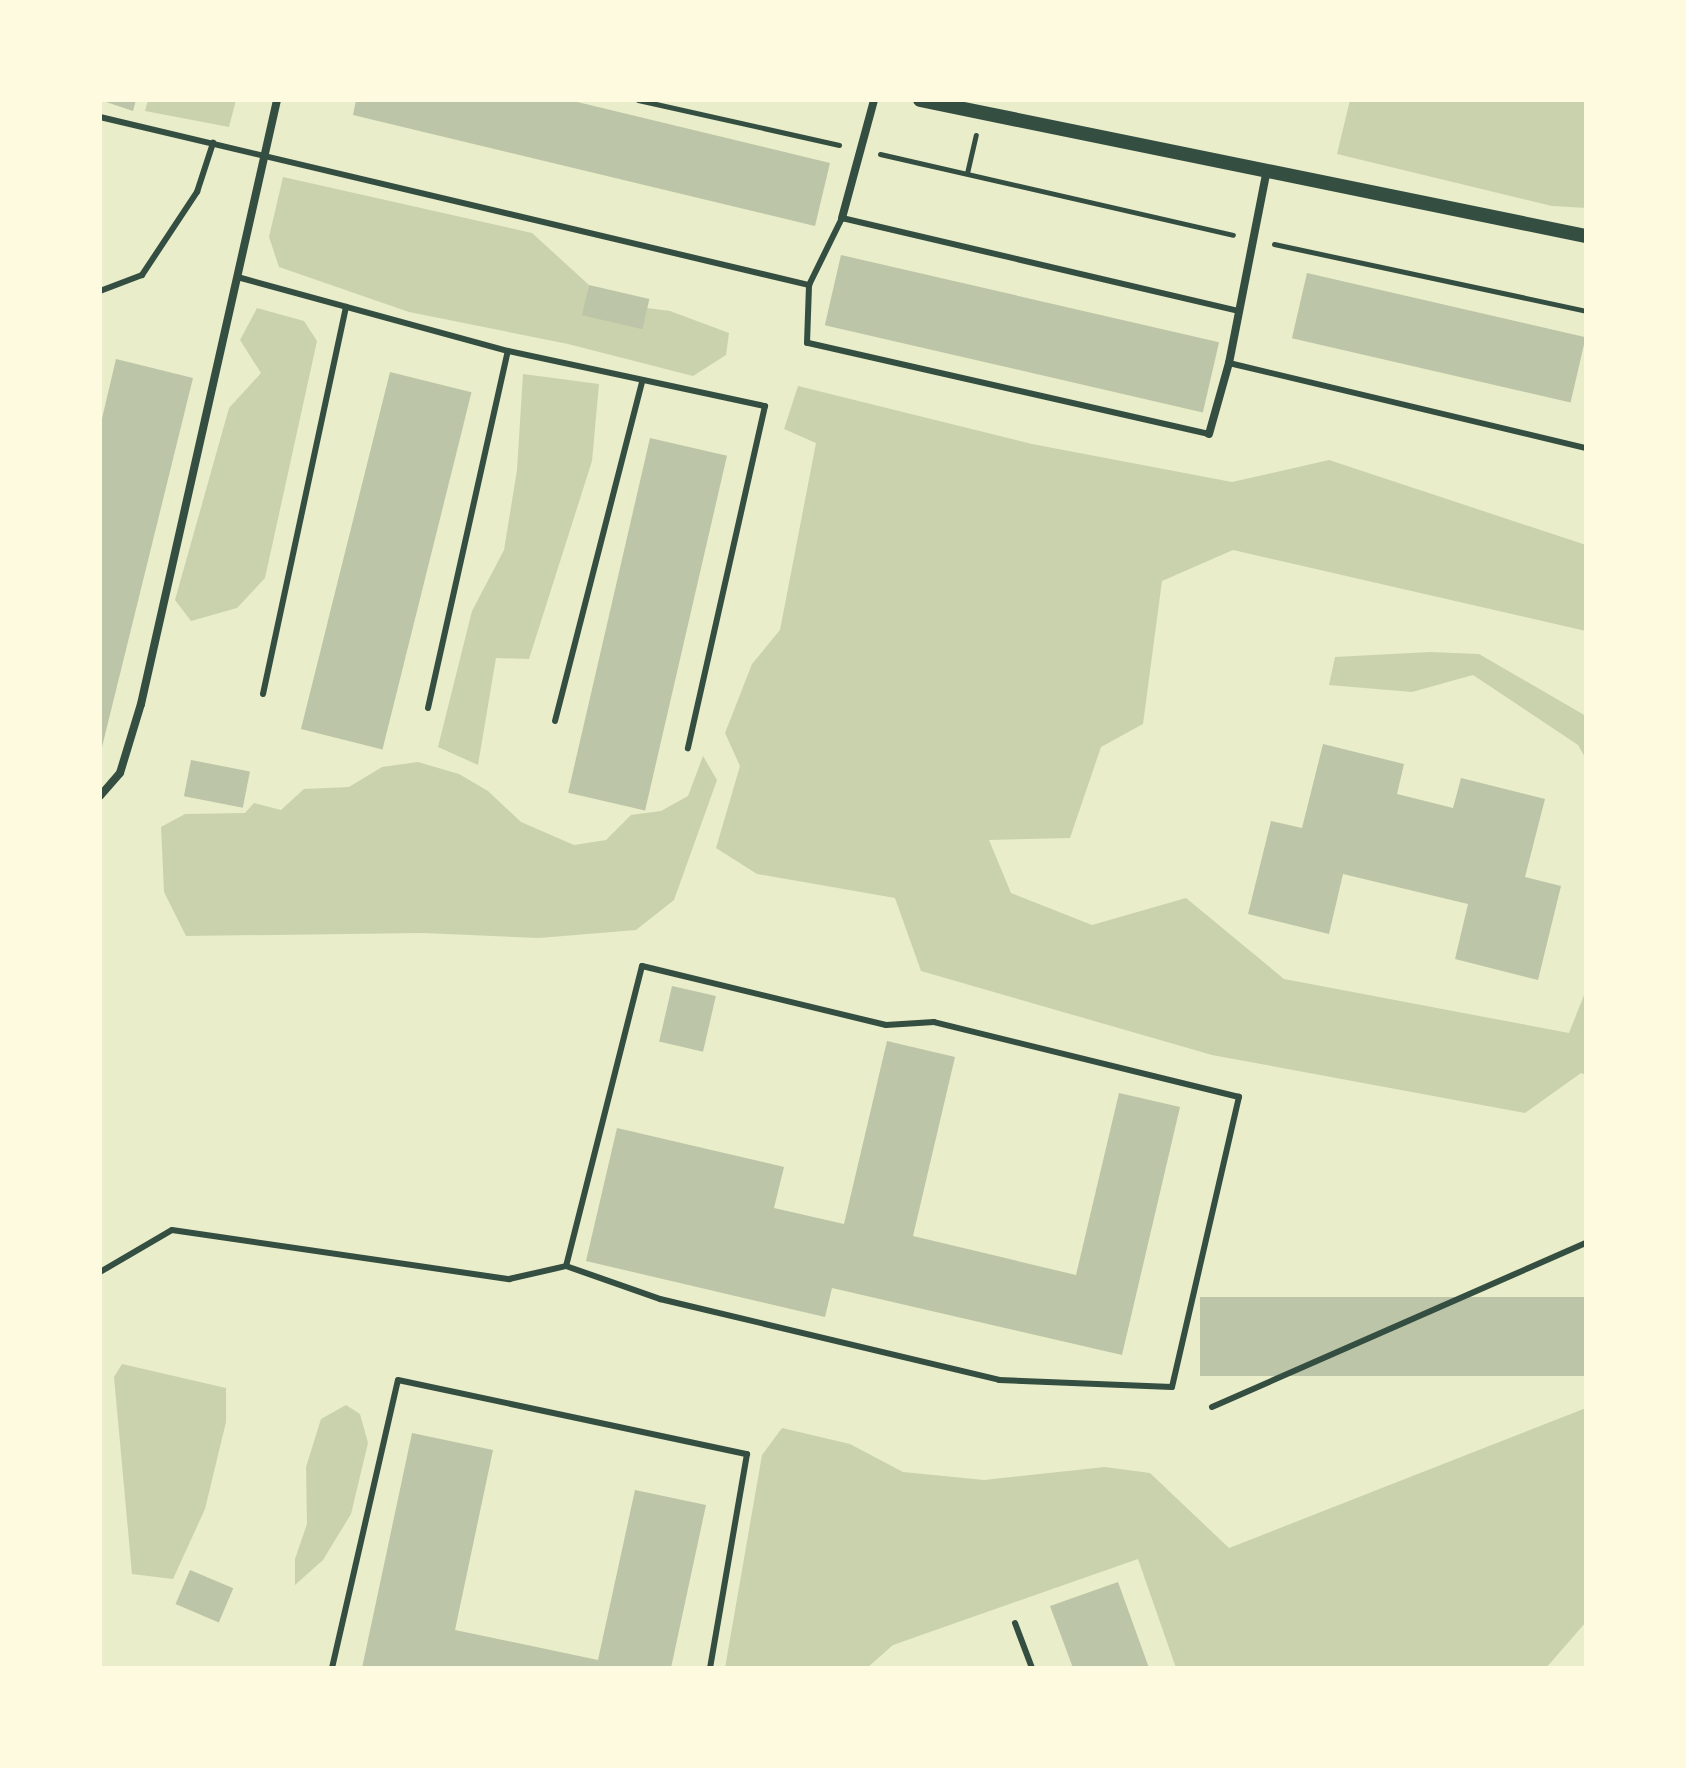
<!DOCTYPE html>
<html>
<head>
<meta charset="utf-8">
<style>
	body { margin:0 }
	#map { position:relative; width:1686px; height:1768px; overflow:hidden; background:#e9edc9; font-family:"DM Sans",sans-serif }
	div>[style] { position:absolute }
	.green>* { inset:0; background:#cad2ad }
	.building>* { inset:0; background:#bcc5a7; transform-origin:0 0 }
	.path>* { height:5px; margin:-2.5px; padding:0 2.5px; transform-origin:2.5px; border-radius:2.5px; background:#344e41 }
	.service>* { height:6px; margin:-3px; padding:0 3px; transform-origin:3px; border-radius:3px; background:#344e41 }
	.minor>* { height:8px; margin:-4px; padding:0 4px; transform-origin:4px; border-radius:4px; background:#344e41 }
	.tertiary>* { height:14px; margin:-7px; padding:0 7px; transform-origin:7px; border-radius:7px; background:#344e41 }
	span { translate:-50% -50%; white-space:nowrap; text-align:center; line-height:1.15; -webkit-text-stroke:7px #fefae0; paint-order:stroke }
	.frame { position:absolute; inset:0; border:102px solid #fefae0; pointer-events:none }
</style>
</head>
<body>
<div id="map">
	<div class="green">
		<div style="clip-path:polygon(148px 100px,236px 100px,229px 127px,145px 111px)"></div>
		<div style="clip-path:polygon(1350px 100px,1586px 100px,1586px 208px,1552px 206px,1337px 154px)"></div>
		<div style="clip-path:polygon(283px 177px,532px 233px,589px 285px,583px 315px,642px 328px,647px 308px,670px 311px,729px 333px,726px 355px,693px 376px,568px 344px,409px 312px,279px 267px,269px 237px)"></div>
		<div style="clip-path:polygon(257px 308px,304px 321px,317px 341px,265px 578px,237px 608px,191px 621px,175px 600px,229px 408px,261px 373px,240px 340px)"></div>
		<div style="clip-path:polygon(523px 374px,599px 384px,592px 461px,529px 659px,496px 658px,478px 765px,438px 747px,472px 611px,504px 550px,517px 470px)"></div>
		<div style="clip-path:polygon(798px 386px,1032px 444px,1232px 482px,1329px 460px,1586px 545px,1586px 631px,1233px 550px,1162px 581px,1143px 724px,1101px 747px,1070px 838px,989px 840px,1011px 893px,1092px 925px,1186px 898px,1284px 979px,1569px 1033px,1586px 990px,1586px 1075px,1581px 1073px,1525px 1113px,1212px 1055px,921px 971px,895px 898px,757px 874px,716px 848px,740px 766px,725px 733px,752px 664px,780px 630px,816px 443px,784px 429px)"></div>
		<div style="clip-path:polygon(1430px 652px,1479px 654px,1586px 716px,1586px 759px,1578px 745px,1473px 675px,1412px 692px,1329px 685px,1335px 657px)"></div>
		<div style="clip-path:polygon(703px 756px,717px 780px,674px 900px,636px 930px,539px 938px,423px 933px,186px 936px,164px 892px,161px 827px,185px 814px,245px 813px,254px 803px,281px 810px,304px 789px,349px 787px,382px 767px,418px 762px,459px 774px,488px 791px,521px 822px,574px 845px,606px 840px,631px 815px,661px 811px,688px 796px)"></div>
		<div style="clip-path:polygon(122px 1364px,226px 1388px,226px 1422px,205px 1509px,173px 1579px,132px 1574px,114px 1377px)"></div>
		<div style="clip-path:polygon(346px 1405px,360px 1414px,368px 1443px,351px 1514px,323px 1560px,295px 1585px,295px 1559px,307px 1524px,306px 1467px,321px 1419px)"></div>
		<div style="clip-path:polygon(1586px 1408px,1586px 1622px,1546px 1668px,1176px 1668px,1138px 1559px,893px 1645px,867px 1668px,725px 1668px,762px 1455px,782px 1428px,850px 1444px,903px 1472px,984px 1480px,1105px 1467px,1150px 1473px,1229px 1548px)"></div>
	</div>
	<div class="building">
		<div style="clip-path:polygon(100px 100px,136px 100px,133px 111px)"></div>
		<div style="clip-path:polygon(356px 100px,569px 100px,830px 163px,815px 226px,353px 115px)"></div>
		<div style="left:841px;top:255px;width:388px;height:72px;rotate:13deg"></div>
		<div style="left:1307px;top:273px;width:286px;height:67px;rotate:13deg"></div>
		<div style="left:589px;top:285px;width:62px;height:31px;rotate:13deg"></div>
		<div style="clip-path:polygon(116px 359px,193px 378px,101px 751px,100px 427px)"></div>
		<div style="left:390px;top:372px;width:84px;height:368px;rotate:14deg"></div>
		<div style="left:650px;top:438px;width:79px;height:364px;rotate:13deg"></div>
		<div style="clip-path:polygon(1323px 744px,1404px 764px,1397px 794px,1453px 808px,1461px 778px,1545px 799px,1525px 877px,1561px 886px,1538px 980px,1455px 959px,1468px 904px,1343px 874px,1329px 934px,1248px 914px,1271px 821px,1302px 828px)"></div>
		<div style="left:191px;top:760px;width:60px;height:37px;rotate:11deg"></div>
		<div style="left:672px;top:986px;width:45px;height:57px;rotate:13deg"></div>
		<div style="clip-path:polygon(887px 1041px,955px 1057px,913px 1236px,1076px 1275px,1119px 1093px,1180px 1107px,1122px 1355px,832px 1288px,825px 1317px,586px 1261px,617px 1128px,784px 1167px,774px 1208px,844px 1224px)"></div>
		<div style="left:1586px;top:1297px;width:79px;height:386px;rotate:90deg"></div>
		<div style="clip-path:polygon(412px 1433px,493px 1450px,455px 1630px,598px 1660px,635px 1490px,706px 1505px,671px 1668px,362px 1668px)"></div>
		<div style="left:190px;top:1570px;width:47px;height:37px;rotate:23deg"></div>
		<div style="clip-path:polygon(1118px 1582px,1149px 1668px,1073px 1668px,1050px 1606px)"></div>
	</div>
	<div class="path">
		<div style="left:638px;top:100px;width:206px;rotate:12.6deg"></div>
		<div style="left:880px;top:154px;width:362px;rotate:12.9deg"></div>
		<div style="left:967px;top:173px;width:39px;rotate:-77deg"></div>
		<div style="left:1274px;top:244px;width:319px;rotate:12.1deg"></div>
	</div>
	<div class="service">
		<div style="left:100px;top:117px;width:729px;rotate:13.33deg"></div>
		<div style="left:241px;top:278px;width:277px;rotate:15.3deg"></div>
		<div style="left:508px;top:351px;width:263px;rotate:12.1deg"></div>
		<div style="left:765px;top:406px;width:351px;rotate:102.7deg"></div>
		<div style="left:100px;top:291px;width:45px;rotate:-20.9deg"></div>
		<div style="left:142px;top:275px;width:100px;rotate:-56.5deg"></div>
		<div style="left:197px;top:192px;width:52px;rotate:-71.9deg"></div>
		<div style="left:1229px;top:363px;width:367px;rotate:13.4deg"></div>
		<div style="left:1209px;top:434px;width:412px;rotate:-167.2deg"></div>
		<div style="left:807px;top:343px;width:58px;rotate:-88deg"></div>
		<div style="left:809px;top:285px;width:75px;rotate:-63.8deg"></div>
		<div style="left:842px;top:218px;width:408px;rotate:13.2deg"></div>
		<div style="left:263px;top:694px;width:396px;rotate:-77.9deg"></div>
		<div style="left:428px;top:708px;width:366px;rotate:-77.4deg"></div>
		<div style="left:555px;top:721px;width:349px;rotate:-75.6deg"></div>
		<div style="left:100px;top:1272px;width:83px;rotate:-30.3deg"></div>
		<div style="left:172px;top:1230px;width:341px;rotate:8.3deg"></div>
		<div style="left:509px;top:1279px;width:58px;rotate:-12.8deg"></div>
		<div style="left:566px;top:1266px;width:100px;rotate:19.3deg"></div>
		<div style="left:660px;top:1299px;width:349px;rotate:13.4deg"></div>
		<div style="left:999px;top:1380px;width:173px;rotate:2.3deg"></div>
		<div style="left:1172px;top:1387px;width:298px;rotate:-77deg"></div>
		<div style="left:1239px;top:1097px;width:314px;rotate:-166.2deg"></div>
		<div style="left:934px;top:1022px;width:48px;rotate:176.4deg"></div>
		<div style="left:886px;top:1025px;width:251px;rotate:-166.4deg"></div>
		<div style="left:642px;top:966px;width:309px;rotate:104.2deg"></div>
		<div style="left:1212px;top:1407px;width:408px;rotate:-23.7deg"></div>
		<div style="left:1015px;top:1623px;width:48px;rotate:69.3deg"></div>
		<div style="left:332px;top:1668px;width:295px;rotate:-77.1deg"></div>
		<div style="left:398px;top:1380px;width:357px;rotate:12deg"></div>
		<div style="left:747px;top:1454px;width:217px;rotate:99.8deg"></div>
	</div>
	<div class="minor">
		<div style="left:842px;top:218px;width:122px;rotate:-74.8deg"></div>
		<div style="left:1209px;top:434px;width:74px;rotate:-74.3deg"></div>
		<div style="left:1229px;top:363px;width:193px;rotate:-78.9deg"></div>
		<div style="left:100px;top:796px;width:30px;rotate:-49deg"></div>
		<div style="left:120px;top:773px;width:72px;rotate:-73.1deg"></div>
		<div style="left:141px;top:704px;width:619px;rotate:-77.31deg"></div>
	</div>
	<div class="tertiary">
		<div style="left:920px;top:100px;width:680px;rotate:11.54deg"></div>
	</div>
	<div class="frame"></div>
</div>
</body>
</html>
